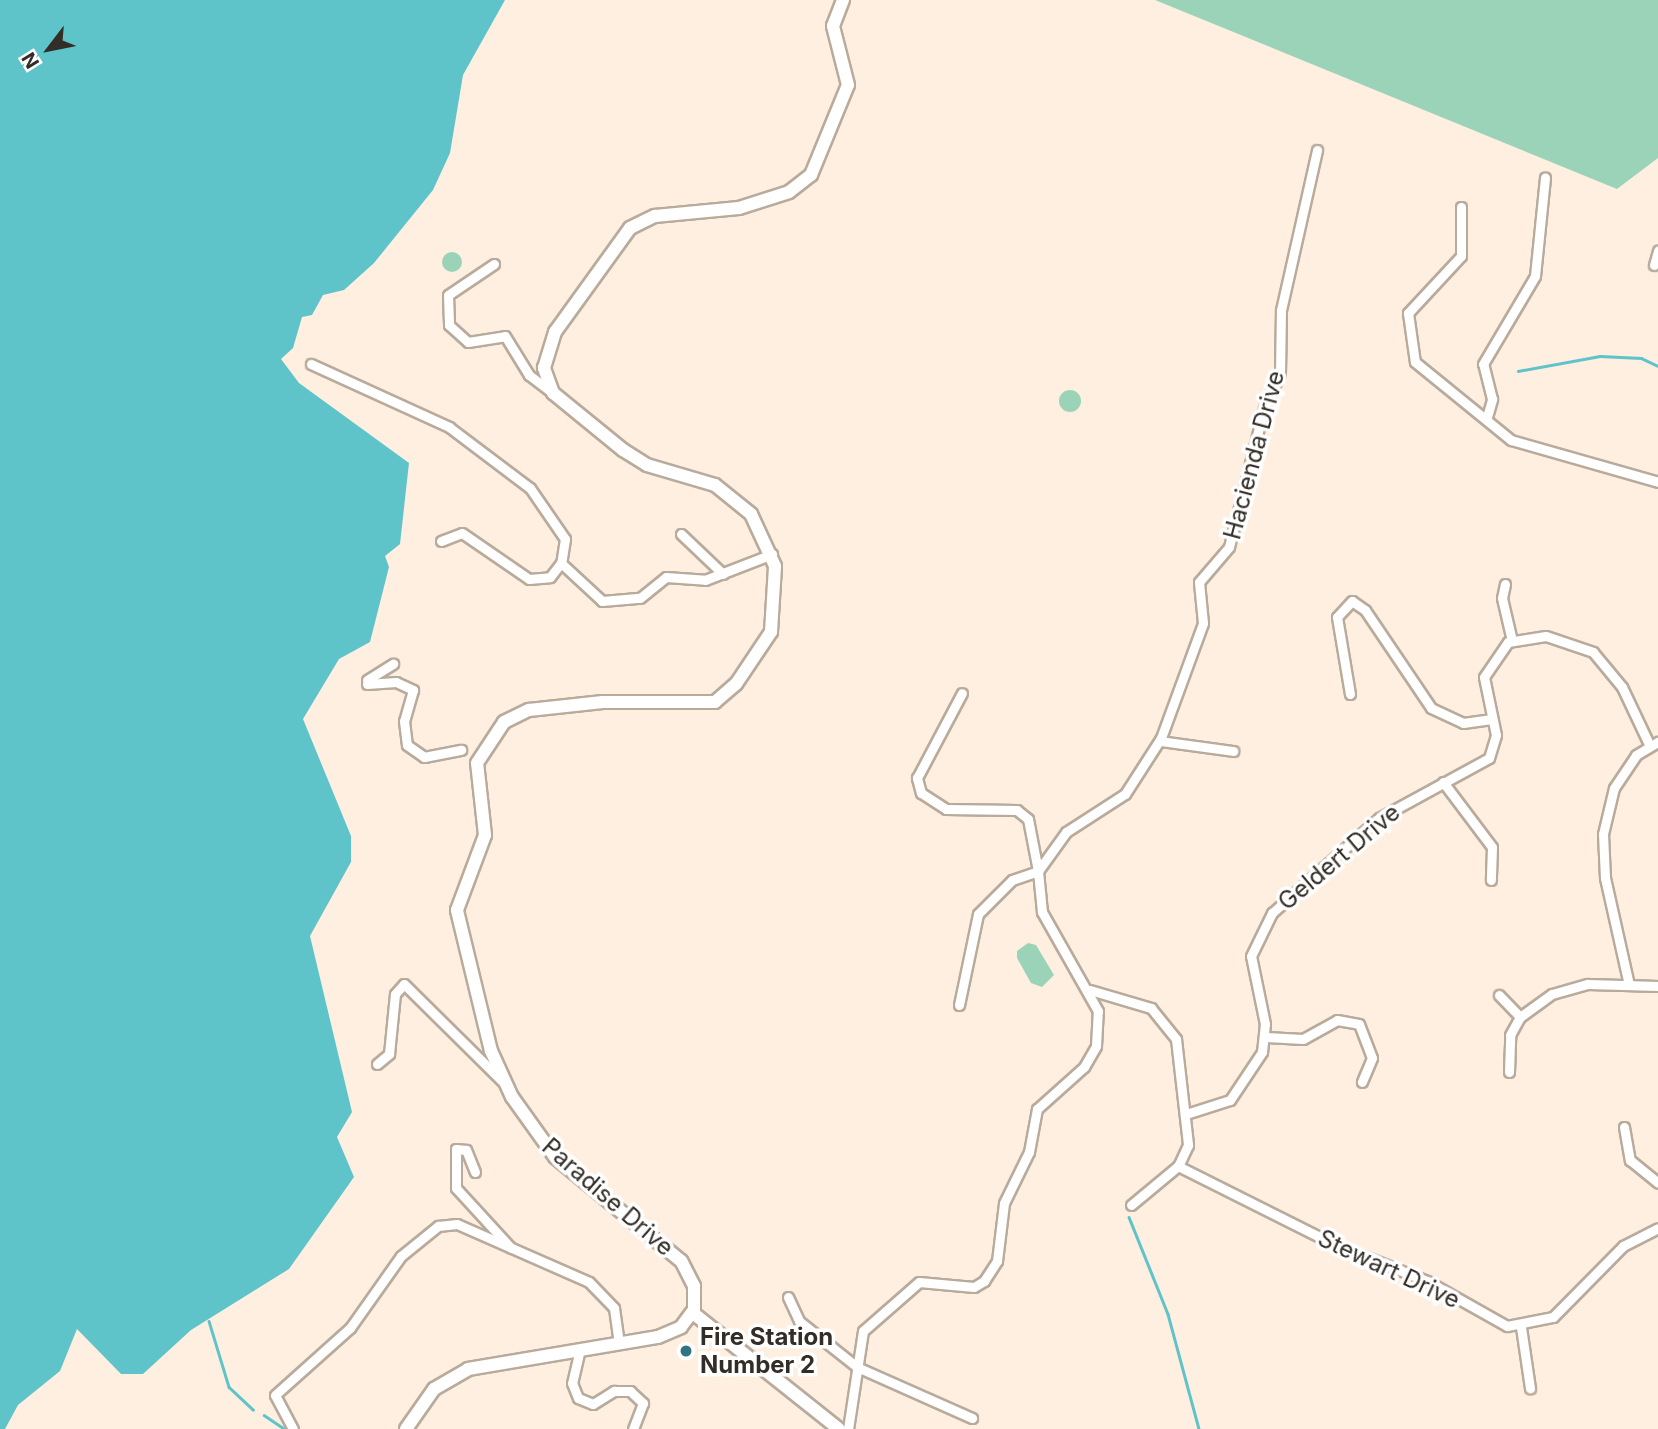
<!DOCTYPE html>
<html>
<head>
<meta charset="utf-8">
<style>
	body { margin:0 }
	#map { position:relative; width:1658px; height:1429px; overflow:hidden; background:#feefe0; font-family:Inter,sans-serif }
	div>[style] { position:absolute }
	.green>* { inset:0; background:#9bd3b8 }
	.round { border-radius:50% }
	.water>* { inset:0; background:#5fc3ca }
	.stream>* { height:2.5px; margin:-1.25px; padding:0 1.25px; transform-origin:1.25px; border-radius:1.25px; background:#5fc3ca }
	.roads { filter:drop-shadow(2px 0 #b9ab9c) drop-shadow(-2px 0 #b9ab9c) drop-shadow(0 2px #b9ab9c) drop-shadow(0 -2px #b9ab9c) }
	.street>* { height:9px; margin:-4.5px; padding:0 4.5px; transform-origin:4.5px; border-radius:4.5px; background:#fff }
	.secondary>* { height:12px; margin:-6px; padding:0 6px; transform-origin:6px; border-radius:6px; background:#fff }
	.dots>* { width:19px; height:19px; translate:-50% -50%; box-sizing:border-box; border:4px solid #fff; border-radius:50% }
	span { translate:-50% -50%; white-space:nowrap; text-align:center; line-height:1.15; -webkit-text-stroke:7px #fff; paint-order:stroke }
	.street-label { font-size:24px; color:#322d27 }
	.poi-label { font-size:24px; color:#322d27; font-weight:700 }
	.left { translate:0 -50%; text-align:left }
	.north { position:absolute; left:14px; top:14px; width:70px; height:70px; -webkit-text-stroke:5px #fff; paint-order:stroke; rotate:238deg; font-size:19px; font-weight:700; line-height:28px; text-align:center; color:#322d27 }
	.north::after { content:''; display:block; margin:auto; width:24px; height:32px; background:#322d27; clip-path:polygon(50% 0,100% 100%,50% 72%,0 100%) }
</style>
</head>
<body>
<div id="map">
	<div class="green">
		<div style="clip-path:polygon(1155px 0,1658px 0,1658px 158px,1617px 189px)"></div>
		<div class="round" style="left:442px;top:252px;width:20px;height:20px"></div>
		<div class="round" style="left:1059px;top:390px;width:22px;height:22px"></div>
		<div style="clip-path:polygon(1028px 943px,1036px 945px,1054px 975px,1042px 987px,1031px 983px,1017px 958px,1017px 951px)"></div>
	</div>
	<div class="water">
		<div style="clip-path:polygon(0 0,505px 0,463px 75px,450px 153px,433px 190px,374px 263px,344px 290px,323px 295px,312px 315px,302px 317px,293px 348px,281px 359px,299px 383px,409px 463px,400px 544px,385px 556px,389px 567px,370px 642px,339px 659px,303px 719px,351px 836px,351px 862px,310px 936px,352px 1112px,337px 1137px,354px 1177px,289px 1269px,191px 1330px,143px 1374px,121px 1374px,77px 1329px,60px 1371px,18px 1405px,5px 1429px,0 1429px)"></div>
	</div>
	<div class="stream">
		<div style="left:1518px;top:371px;width:83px;rotate:-10.4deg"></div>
		<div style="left:1600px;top:356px;width:41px;rotate:2.8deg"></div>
		<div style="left:1641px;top:358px;width:19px;rotate:25deg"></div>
		<div style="left:1129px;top:1217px;width:105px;rotate:68.1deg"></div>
		<div style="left:1168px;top:1314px;width:119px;rotate:74.9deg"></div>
		<div style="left:209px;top:1321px;width:69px;rotate:73.1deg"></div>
		<div style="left:229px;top:1387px;width:33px;rotate:43deg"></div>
		<div style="left:264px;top:1415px;width:25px;rotate:34deg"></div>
	</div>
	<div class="roads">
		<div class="street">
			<div style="left:1461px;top:207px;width:49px;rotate:90deg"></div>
			<div style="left:1461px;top:256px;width:78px;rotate:132.9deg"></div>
			<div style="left:1408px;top:313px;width:49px;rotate:81.9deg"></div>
			<div style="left:1415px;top:362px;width:124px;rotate:39.1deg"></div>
			<div style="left:1511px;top:440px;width:153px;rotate:15.9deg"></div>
			<div style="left:494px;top:264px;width:55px;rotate:146deg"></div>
			<div style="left:448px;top:295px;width:30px;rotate:88deg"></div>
			<div style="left:449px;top:325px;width:25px;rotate:42deg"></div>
			<div style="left:468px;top:342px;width:37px;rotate:-9deg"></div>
			<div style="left:505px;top:336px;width:46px;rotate:58.4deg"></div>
			<div style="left:529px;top:375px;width:30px;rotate:37deg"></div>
			<div style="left:1654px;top:265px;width:15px;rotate:-74deg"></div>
			<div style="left:311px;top:364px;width:152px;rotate:24.5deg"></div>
			<div style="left:449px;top:427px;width:101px;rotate:37deg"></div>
			<div style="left:530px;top:488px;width:62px;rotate:55.5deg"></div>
			<div style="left:565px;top:539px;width:24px;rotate:99deg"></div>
			<div style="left:561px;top:563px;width:56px;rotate:42.8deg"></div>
			<div style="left:602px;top:601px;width:38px;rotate:-5deg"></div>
			<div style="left:640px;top:598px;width:33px;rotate:-39deg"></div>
			<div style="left:666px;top:577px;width:39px;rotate:4deg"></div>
			<div style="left:705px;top:580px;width:72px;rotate:-21.2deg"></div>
			<div style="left:1487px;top:417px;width:19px;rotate:-74deg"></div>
			<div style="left:1492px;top:399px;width:36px;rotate:-104deg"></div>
			<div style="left:1483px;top:364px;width:102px;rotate:-59.4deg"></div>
			<div style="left:1535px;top:276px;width:99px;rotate:-84.2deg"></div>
			<div style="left:681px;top:534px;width:58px;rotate:43.6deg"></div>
			<div style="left:441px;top:541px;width:22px;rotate:-21deg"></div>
			<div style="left:462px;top:533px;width:81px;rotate:34.5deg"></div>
			<div style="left:529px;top:579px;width:21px;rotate:-5deg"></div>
			<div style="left:550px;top:577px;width:18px;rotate:-52deg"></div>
			<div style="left:1505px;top:584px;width:14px;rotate:102deg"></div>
			<div style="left:1502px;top:598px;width:44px;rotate:76.9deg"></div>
			<div style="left:367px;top:680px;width:31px;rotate:-32deg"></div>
			<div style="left:367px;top:684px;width:29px;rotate:-4deg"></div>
			<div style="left:396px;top:682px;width:19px;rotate:25deg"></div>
			<div style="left:413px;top:690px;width:32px;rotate:106deg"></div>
			<div style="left:404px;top:721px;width:24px;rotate:83deg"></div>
			<div style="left:407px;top:745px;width:21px;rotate:35deg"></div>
			<div style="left:424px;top:757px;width:38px;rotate:-11deg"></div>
			<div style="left:1350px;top:694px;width:78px;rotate:-99.6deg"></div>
			<div style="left:1337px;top:617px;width:22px;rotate:-47deg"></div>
			<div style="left:1352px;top:601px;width:16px;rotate:35deg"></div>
			<div style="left:1365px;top:610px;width:118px;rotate:56deg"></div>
			<div style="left:1431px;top:708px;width:35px;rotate:25deg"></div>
			<div style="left:1463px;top:723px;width:29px;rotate:-8deg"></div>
			<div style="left:1160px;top:741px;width:74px;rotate:7.8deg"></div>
			<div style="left:1443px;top:782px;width:81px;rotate:53deg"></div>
			<div style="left:1492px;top:847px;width:33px;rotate:92deg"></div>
			<div style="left:1629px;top:985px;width:110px;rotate:-102.6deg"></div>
			<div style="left:1605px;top:878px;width:44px;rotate:-92.6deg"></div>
			<div style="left:1603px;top:834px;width:47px;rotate:-76.6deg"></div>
			<div style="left:1614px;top:788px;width:40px;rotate:-56deg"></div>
			<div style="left:1636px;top:755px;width:26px;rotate:-31deg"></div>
			<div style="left:1090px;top:990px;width:64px;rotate:16.4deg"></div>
			<div style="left:1151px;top:1008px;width:40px;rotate:51deg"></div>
			<div style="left:1176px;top:1039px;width:107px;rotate:83.5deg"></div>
			<div style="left:1188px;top:1145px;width:23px;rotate:115deg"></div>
			<div style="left:1178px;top:1166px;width:61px;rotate:140.3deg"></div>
			<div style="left:1499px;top:995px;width:30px;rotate:46deg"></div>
			<div style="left:959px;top:1005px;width:93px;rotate:-78.2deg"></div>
			<div style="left:978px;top:914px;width:48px;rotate:-45deg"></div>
			<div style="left:1012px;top:880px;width:28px;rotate:-19deg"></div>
			<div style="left:1038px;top:871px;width:53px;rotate:-100.9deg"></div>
			<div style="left:1028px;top:819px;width:14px;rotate:-141deg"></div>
			<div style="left:1017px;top:810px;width:71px;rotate:-179.2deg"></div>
			<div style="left:946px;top:809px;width:30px;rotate:-147deg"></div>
			<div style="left:921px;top:793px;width:16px;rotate:-105deg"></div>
			<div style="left:917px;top:778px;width:96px;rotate:-62.1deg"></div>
			<div style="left:1266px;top:1037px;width:37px;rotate:3deg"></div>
			<div style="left:1303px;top:1039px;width:39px;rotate:-29deg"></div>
			<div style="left:1337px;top:1020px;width:22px;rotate:10deg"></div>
			<div style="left:1359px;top:1024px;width:36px;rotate:69deg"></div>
			<div style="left:1372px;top:1058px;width:26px;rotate:113deg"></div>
			<div style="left:377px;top:1064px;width:16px;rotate:-40deg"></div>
			<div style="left:389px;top:1054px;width:60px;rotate:-84.3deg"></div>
			<div style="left:395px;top:994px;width:13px;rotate:-48deg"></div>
			<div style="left:404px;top:984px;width:139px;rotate:44.7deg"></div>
			<div style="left:1509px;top:1072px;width:37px;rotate:-88deg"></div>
			<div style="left:1510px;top:1035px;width:21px;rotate:-61deg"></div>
			<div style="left:1520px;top:1017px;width:39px;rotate:-36deg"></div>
			<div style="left:1552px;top:994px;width:37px;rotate:-16deg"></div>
			<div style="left:1588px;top:984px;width:70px;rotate:1.6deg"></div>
			<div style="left:1186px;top:1114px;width:46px;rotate:-17.7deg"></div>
			<div style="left:1230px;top:1100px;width:58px;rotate:-56.3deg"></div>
			<div style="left:1262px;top:1052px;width:28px;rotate:-84deg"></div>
			<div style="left:1265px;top:1024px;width:69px;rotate:-101.6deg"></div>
			<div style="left:1251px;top:956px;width:48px;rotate:-64deg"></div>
			<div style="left:1272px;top:913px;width:143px;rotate:-41.6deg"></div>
			<div style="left:1379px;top:818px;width:125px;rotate:-28.6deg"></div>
			<div style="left:1489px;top:758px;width:24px;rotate:-73deg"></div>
			<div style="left:1496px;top:735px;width:59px;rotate:-101.7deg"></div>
			<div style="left:1484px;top:677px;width:42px;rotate:-55.6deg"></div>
			<div style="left:1508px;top:642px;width:38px;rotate:-9deg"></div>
			<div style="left:1546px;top:636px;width:50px;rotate:18.8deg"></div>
			<div style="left:1593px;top:652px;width:45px;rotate:50.4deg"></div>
			<div style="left:1622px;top:687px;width:63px;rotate:64.7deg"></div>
			<div style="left:1624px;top:1127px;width:34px;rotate:80deg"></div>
			<div style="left:1630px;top:1160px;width:36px;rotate:39deg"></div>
			<div style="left:1178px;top:1166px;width:174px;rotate:26.6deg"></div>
			<div style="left:1334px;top:1244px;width:100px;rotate:21.7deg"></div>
			<div style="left:1427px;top:1281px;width:92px;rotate:29.4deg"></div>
			<div style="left:1507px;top:1326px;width:47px;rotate:-11.1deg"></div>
			<div style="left:1553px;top:1317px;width:100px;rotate:-45.4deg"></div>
			<div style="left:1623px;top:1246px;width:39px;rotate:-27deg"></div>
			<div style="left:475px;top:1172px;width:24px;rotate:-112deg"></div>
			<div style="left:466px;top:1150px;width:10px;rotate:-174deg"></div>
			<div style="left:456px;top:1149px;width:39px;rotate:90deg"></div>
			<div style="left:456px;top:1188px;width:81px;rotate:47.5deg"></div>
			<div style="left:788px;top:1297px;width:26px;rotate:65deg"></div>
			<div style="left:799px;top:1321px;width:74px;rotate:38.4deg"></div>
			<div style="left:857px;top:1367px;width:126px;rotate:23.9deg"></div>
			<div style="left:1521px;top:1327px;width:62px;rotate:81.6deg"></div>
			<div style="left:580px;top:1349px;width:35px;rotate:103deg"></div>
			<div style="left:572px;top:1383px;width:16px;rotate:68deg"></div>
			<div style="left:578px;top:1398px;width:16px;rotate:22deg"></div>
			<div style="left:593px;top:1404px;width:25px;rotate:-32deg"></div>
			<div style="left:614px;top:1391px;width:16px"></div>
			<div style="left:630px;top:1391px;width:18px;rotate:43deg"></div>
			<div style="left:643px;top:1403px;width:28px;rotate:111deg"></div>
			<div style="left:293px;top:1429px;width:38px;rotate:-118deg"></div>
			<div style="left:275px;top:1395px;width:101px;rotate:-41.8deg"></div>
			<div style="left:350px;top:1328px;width:88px;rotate:-54.7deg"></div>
			<div style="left:401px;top:1256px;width:48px;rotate:-39deg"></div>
			<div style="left:438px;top:1226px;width:19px;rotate:-6deg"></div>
			<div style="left:457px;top:1224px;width:144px;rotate:23.7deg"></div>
			<div style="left:589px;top:1282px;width:36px;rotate:46deg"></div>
			<div style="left:614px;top:1308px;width:35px;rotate:82deg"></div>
			<div style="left:848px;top:1429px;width:99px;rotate:-81.3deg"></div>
			<div style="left:863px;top:1331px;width:74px;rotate:-41.2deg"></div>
			<div style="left:919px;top:1282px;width:55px;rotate:5.2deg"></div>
			<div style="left:974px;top:1287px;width:12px;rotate:-31deg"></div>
			<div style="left:984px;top:1281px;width:24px;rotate:-57deg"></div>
			<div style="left:997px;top:1261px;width:58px;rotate:-83.1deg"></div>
			<div style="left:1004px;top:1203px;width:57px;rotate:-63.9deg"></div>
			<div style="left:1029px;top:1152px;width:44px;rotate:-79.5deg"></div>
			<div style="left:1037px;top:1109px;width:63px;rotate:-41.8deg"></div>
			<div style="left:1084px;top:1067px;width:24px;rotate:-60deg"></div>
			<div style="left:1096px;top:1046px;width:35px;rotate:-87deg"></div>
			<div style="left:1098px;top:1011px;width:114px;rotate:-119.5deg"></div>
			<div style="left:1042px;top:912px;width:41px;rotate:-95.6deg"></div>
			<div style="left:1038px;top:871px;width:48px;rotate:-54.3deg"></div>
			<div style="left:1066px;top:832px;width:70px;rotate:-32.8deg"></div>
			<div style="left:1125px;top:794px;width:67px;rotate:-57.3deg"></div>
			<div style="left:1161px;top:738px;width:122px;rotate:-69.9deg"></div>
			<div style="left:1203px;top:623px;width:41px;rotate:-95.6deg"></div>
			<div style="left:1199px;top:582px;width:46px;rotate:-49.4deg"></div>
			<div style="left:1229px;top:547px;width:143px;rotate:-75.9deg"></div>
			<div style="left:1264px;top:408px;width:38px;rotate:-65deg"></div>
			<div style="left:1280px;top:373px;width:63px;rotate:-89.1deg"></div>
			<div style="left:1281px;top:310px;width:164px;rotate:-77.3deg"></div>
		</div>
		<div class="secondary">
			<div style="left:693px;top:1313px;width:186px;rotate:38.5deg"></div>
			<div style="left:406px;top:1429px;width:49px;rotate:-55deg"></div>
			<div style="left:434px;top:1389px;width:39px;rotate:-30deg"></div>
			<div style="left:468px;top:1369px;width:193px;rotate:-9.6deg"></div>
			<div style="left:658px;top:1337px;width:25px;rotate:-23deg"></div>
			<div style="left:681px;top:1327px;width:21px;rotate:-53deg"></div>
			<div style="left:694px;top:1310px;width:24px;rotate:-90deg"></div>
			<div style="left:694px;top:1286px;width:28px;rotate:-117deg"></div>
			<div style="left:681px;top:1261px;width:163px;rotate:-140.5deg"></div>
			<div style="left:555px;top:1157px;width:74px;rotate:-125.6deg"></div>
			<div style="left:512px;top:1097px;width:51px;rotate:-114.5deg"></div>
			<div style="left:491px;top:1051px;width:145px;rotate:-103.6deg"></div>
			<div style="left:457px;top:910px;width:80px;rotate:-69.5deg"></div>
			<div style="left:485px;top:835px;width:72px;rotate:-96.3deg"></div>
			<div style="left:477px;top:763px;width:49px;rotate:-56.6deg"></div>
			<div style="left:504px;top:722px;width:28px;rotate:-26deg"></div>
			<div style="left:529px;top:710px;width:74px;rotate:-6.2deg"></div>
			<div style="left:603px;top:702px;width:112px"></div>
			<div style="left:715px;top:702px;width:28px;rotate:-41deg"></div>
			<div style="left:736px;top:684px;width:63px;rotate:-56.1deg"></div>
			<div style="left:771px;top:632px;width:66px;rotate:-86.5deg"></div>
			<div style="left:775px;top:566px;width:57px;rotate:-114.8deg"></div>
			<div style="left:751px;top:514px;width:46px;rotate:-141.1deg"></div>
			<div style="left:715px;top:485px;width:71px;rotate:-163.6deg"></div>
			<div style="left:647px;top:465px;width:28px;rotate:-148deg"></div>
			<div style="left:623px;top:450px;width:90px;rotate:-140.8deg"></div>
			<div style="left:553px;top:393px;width:27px;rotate:-110deg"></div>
			<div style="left:544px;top:368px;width:38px;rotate:-73deg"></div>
			<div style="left:555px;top:332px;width:128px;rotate:-54.2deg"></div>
			<div style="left:630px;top:228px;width:28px;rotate:-26deg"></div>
			<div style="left:655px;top:216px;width:84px;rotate:-5.4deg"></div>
			<div style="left:739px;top:208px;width:52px;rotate:-17.7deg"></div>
			<div style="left:789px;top:192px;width:28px;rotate:-38deg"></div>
			<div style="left:811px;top:175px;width:97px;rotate:-67.7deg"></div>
			<div style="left:848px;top:85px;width:61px;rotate:-104.3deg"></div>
			<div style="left:833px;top:26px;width:28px;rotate:-69deg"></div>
		</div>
	</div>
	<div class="dots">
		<div style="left:686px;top:1351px;background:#307484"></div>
	</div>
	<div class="street-label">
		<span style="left:1254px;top:455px;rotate:-75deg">Hacienda Drive</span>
		<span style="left:1339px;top:857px;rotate:-40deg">Geldert Drive</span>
		<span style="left:608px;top:1197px;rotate:41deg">Paradise Drive</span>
		<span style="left:1389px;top:1269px;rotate:25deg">Stewart Drive</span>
	</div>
	<div class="poi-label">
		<span class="left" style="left:700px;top:1351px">Fire Station<br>Number 2</span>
	</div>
	<div class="north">N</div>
</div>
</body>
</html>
